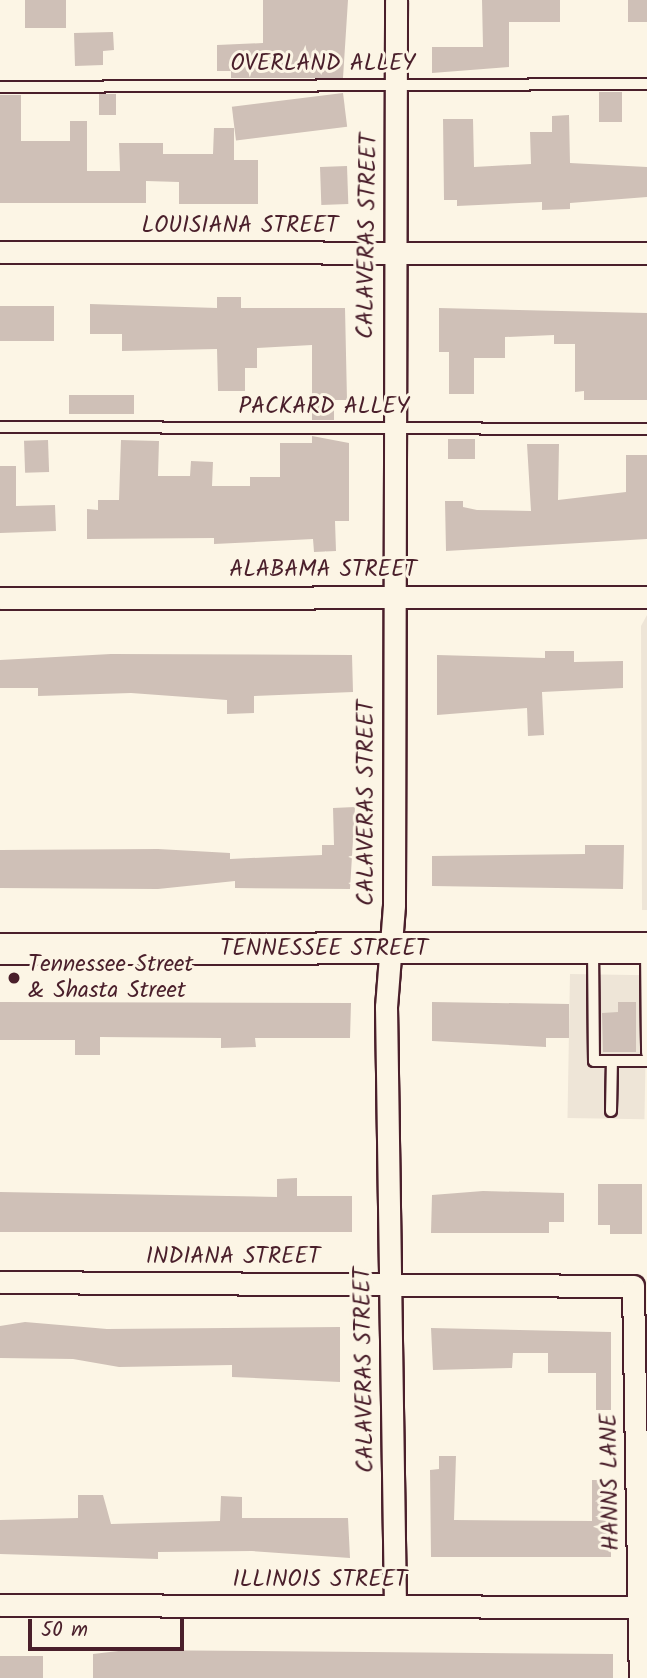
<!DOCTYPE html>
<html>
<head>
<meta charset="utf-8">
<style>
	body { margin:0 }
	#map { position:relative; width:647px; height:1678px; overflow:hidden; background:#fcf5e5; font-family:Kalam,sans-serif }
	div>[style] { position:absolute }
	.built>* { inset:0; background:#eee5d7; transform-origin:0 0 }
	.building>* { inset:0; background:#cfc0b7; transform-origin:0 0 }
	.roads { filter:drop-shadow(2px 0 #4a1f2b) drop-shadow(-2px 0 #4a1f2b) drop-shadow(0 2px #4a1f2b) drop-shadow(0 -2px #4a1f2b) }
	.lane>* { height:10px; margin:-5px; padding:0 5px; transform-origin:5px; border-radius:5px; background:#fcf5e5 }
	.street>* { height:21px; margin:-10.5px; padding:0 10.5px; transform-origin:10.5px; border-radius:10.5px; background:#fcf5e5 }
	.secondary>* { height:30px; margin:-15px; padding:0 15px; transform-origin:15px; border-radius:15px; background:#fcf5e5 }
	.dots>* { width:19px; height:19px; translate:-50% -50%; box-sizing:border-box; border:4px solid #fcf5e5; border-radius:50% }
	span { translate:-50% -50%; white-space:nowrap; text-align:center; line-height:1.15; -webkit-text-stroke:6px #fcf5e5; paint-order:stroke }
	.street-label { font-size:23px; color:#4a1f2b }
	.poi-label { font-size:23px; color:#4a1f2b }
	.left { translate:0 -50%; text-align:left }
	.scale { position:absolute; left:28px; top:1619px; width:156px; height:32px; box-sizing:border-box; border:4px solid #4a1f2b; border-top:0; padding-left:9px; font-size:21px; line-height:24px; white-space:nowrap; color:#4a1f2b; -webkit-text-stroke:5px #fcf5e5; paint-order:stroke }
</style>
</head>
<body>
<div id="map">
	<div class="built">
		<div style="clip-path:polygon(647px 615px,647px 910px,642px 910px,641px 626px)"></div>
		<div style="left:570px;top:974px;width:77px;height:144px;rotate:1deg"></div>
	</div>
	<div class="building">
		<div style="left:25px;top:0;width:41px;height:28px"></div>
		<div style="clip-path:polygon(263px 0,348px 0,343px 78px,231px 78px,231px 71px,217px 71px,217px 45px,263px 43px)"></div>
		<div style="clip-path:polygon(482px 0,560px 0,560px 22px,509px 22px,509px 67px,432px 73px,432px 47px,483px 47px)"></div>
		<div style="left:628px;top:0;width:19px;height:22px"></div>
		<div style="clip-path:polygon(113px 32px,114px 50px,103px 51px,103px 65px,75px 66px,74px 33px)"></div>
		<div style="left:599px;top:92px;width:23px;height:30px"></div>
		<div style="left:343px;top:93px;width:34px;height:112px;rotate:83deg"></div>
		<div style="left:99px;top:94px;width:17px;height:21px"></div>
		<div style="clip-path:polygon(0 95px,21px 95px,21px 141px,70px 141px,70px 121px,87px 121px,87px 171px,120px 171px,119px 143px,163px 143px,163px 154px,213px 154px,214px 128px,234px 128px,234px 160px,258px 160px,258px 204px,179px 204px,179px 182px,146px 181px,146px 203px,0 203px)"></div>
		<div style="clip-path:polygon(569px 115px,570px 163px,647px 167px,647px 197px,570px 203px,570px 209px,542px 210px,542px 202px,457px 206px,457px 200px,444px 200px,443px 119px,473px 119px,474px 167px,531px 164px,530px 132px,552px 132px,552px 116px)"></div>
		<div style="left:347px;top:166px;width:38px;height:27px;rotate:88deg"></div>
		<div style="clip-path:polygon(217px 297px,241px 297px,241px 308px,345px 308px,347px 400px,334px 400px,334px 420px,312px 420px,312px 345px,257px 348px,257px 368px,245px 368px,245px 391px,218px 391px,217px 349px,122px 351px,122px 334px,90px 334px,90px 304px,217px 308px)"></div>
		<div style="left:0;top:306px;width:54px;height:35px"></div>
		<div style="clip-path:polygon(439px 308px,647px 313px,647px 400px,584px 400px,584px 391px,575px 392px,575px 344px,554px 344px,554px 335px,505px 337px,505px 358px,474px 358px,474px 394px,449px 394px,449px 352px,439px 352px)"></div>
		<div style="left:134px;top:395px;width:19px;height:65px;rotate:90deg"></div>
		<div style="clip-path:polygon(312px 436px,349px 443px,349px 521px,335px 521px,336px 551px,314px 552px,313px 539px,214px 544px,214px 538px,87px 539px,87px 509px,98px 510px,98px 500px,119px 500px,121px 440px,159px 441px,158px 476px,190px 476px,191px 461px,213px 462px,212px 486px,250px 486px,250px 477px,280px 477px,280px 443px,312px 443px)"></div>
		<div style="left:448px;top:439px;width:27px;height:20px"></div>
		<div style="left:48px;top:440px;width:32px;height:24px;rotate:88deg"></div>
		<div style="clip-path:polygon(527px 444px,559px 444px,558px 500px,626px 492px,626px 455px,647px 455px,647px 539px,446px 551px,445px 501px,463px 501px,463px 507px,477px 510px,531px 511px)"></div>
		<div style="clip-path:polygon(0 466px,16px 466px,16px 506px,55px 505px,56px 531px,0 533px)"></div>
		<div style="clip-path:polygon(545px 651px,574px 651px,574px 662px,623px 661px,623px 688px,542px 692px,544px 735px,528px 736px,527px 708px,437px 715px,437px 655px,545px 658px)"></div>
		<div style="clip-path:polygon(111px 654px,352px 655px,353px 692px,254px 696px,254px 713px,227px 714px,227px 700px,131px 693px,38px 696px,38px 688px,0 688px,0 660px)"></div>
		<div style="clip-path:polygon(355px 807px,350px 889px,235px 888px,235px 881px,158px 889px,0 888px,0 850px,158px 849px,230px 853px,230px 859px,322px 855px,322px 845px,334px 845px,333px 808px)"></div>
		<div style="clip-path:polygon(585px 845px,624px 845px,623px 889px,432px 886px,432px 856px,585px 854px)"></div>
		<div style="clip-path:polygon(0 1002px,351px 1003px,350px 1038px,255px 1038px,256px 1047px,221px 1048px,221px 1038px,100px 1037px,100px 1055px,75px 1055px,75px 1040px,0 1040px)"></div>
		<div style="clip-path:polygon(432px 1002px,569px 1004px,569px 1038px,546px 1038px,546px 1047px,432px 1041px)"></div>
		<div style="clip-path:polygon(618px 1002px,636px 1002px,636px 1052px,603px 1052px,602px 1013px,618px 1012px)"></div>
		<div style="clip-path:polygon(297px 1178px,297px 1196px,352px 1196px,352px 1232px,0 1232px,0 1192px,277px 1197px,277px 1179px)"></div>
		<div style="clip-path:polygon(598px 1184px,642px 1184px,642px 1234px,610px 1234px,610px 1225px,598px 1225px)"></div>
		<div style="clip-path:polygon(483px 1191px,564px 1193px,564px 1222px,549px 1222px,549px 1233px,431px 1233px,432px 1195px)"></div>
		<div style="clip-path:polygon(25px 1322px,107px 1329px,340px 1327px,340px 1382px,232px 1377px,232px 1365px,119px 1367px,73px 1359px,0 1358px,0 1326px)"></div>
		<div style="clip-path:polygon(431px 1328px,611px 1332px,611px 1410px,596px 1410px,596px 1373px,548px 1373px,548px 1353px,513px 1353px,512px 1368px,433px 1370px)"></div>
		<div style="clip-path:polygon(439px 1456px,456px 1456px,454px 1520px,592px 1521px,592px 1480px,611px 1480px,611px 1557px,431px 1557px,430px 1470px,439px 1469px)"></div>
		<div style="clip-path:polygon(78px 1495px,103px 1495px,111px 1524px,220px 1521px,221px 1496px,242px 1497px,242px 1518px,348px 1518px,350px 1558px,252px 1551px,158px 1552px,158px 1559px,0 1554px,0 1520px,78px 1518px)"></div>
		<div style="clip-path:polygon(127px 1650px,613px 1654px,613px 1678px,93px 1678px,93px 1654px)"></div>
		<div style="left:0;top:1656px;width:43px;height:22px"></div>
	</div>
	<div class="roads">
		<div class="lane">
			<div style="left:0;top:87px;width:647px;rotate:-0.27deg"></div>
			<div style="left:0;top:427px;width:647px;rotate:0.18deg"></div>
			<div style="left:593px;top:948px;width:113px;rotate:89.5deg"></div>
			<div style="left:594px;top:1061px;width:53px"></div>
			<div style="left:646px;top:951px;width:102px;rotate:89.4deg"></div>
			<div style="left:611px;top:1111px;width:50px;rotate:-88.9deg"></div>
		</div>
		<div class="street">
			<div style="left:0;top:252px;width:647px;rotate:0.09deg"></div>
			<div style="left:0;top:598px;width:647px;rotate:-0.09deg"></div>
			<div style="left:0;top:1282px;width:633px;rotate:0.36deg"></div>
			<div style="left:633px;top:1286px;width:392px;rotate:89deg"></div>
			<div style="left:0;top:1605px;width:640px;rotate:0.18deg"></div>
			<div style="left:395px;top:1606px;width:599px;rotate:-90.86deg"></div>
			<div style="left:386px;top:1007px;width:102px;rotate:-85.5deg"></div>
			<div style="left:394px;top:905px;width:905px;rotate:-89.87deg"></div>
		</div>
		<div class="secondary">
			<div style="left:0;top:949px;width:647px;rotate:-0.09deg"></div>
		</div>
	</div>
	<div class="dots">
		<div style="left:14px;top:978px;background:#4a1f2b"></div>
	</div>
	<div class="street-label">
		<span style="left:323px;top:64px">OVERLAND ALLEY</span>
		<span style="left:240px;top:226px">LOUISIANA STREET</span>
		<span style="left:368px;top:236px;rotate:-89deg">CALAVERAS STREET</span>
		<span style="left:324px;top:407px">PACKARD ALLEY</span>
		<span style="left:323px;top:570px">ALABAMA STREET</span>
		<span style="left:367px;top:803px;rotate:-90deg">CALAVERAS STREET</span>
		<span style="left:324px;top:949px">TENNESSEE STREET</span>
		<span style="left:233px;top:1257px">INDIANA STREET</span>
		<span style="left:365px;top:1370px;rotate:-91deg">CALAVERAS STREET</span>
		<span style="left:611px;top:1482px;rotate:-91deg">HANNS LANE</span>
		<span style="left:320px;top:1580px">ILLINOIS STREET</span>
	</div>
	<div class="poi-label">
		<span class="left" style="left:28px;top:978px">Tennessee Street<br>&amp; Shasta Street</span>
	</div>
	<div class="scale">50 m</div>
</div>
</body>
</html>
